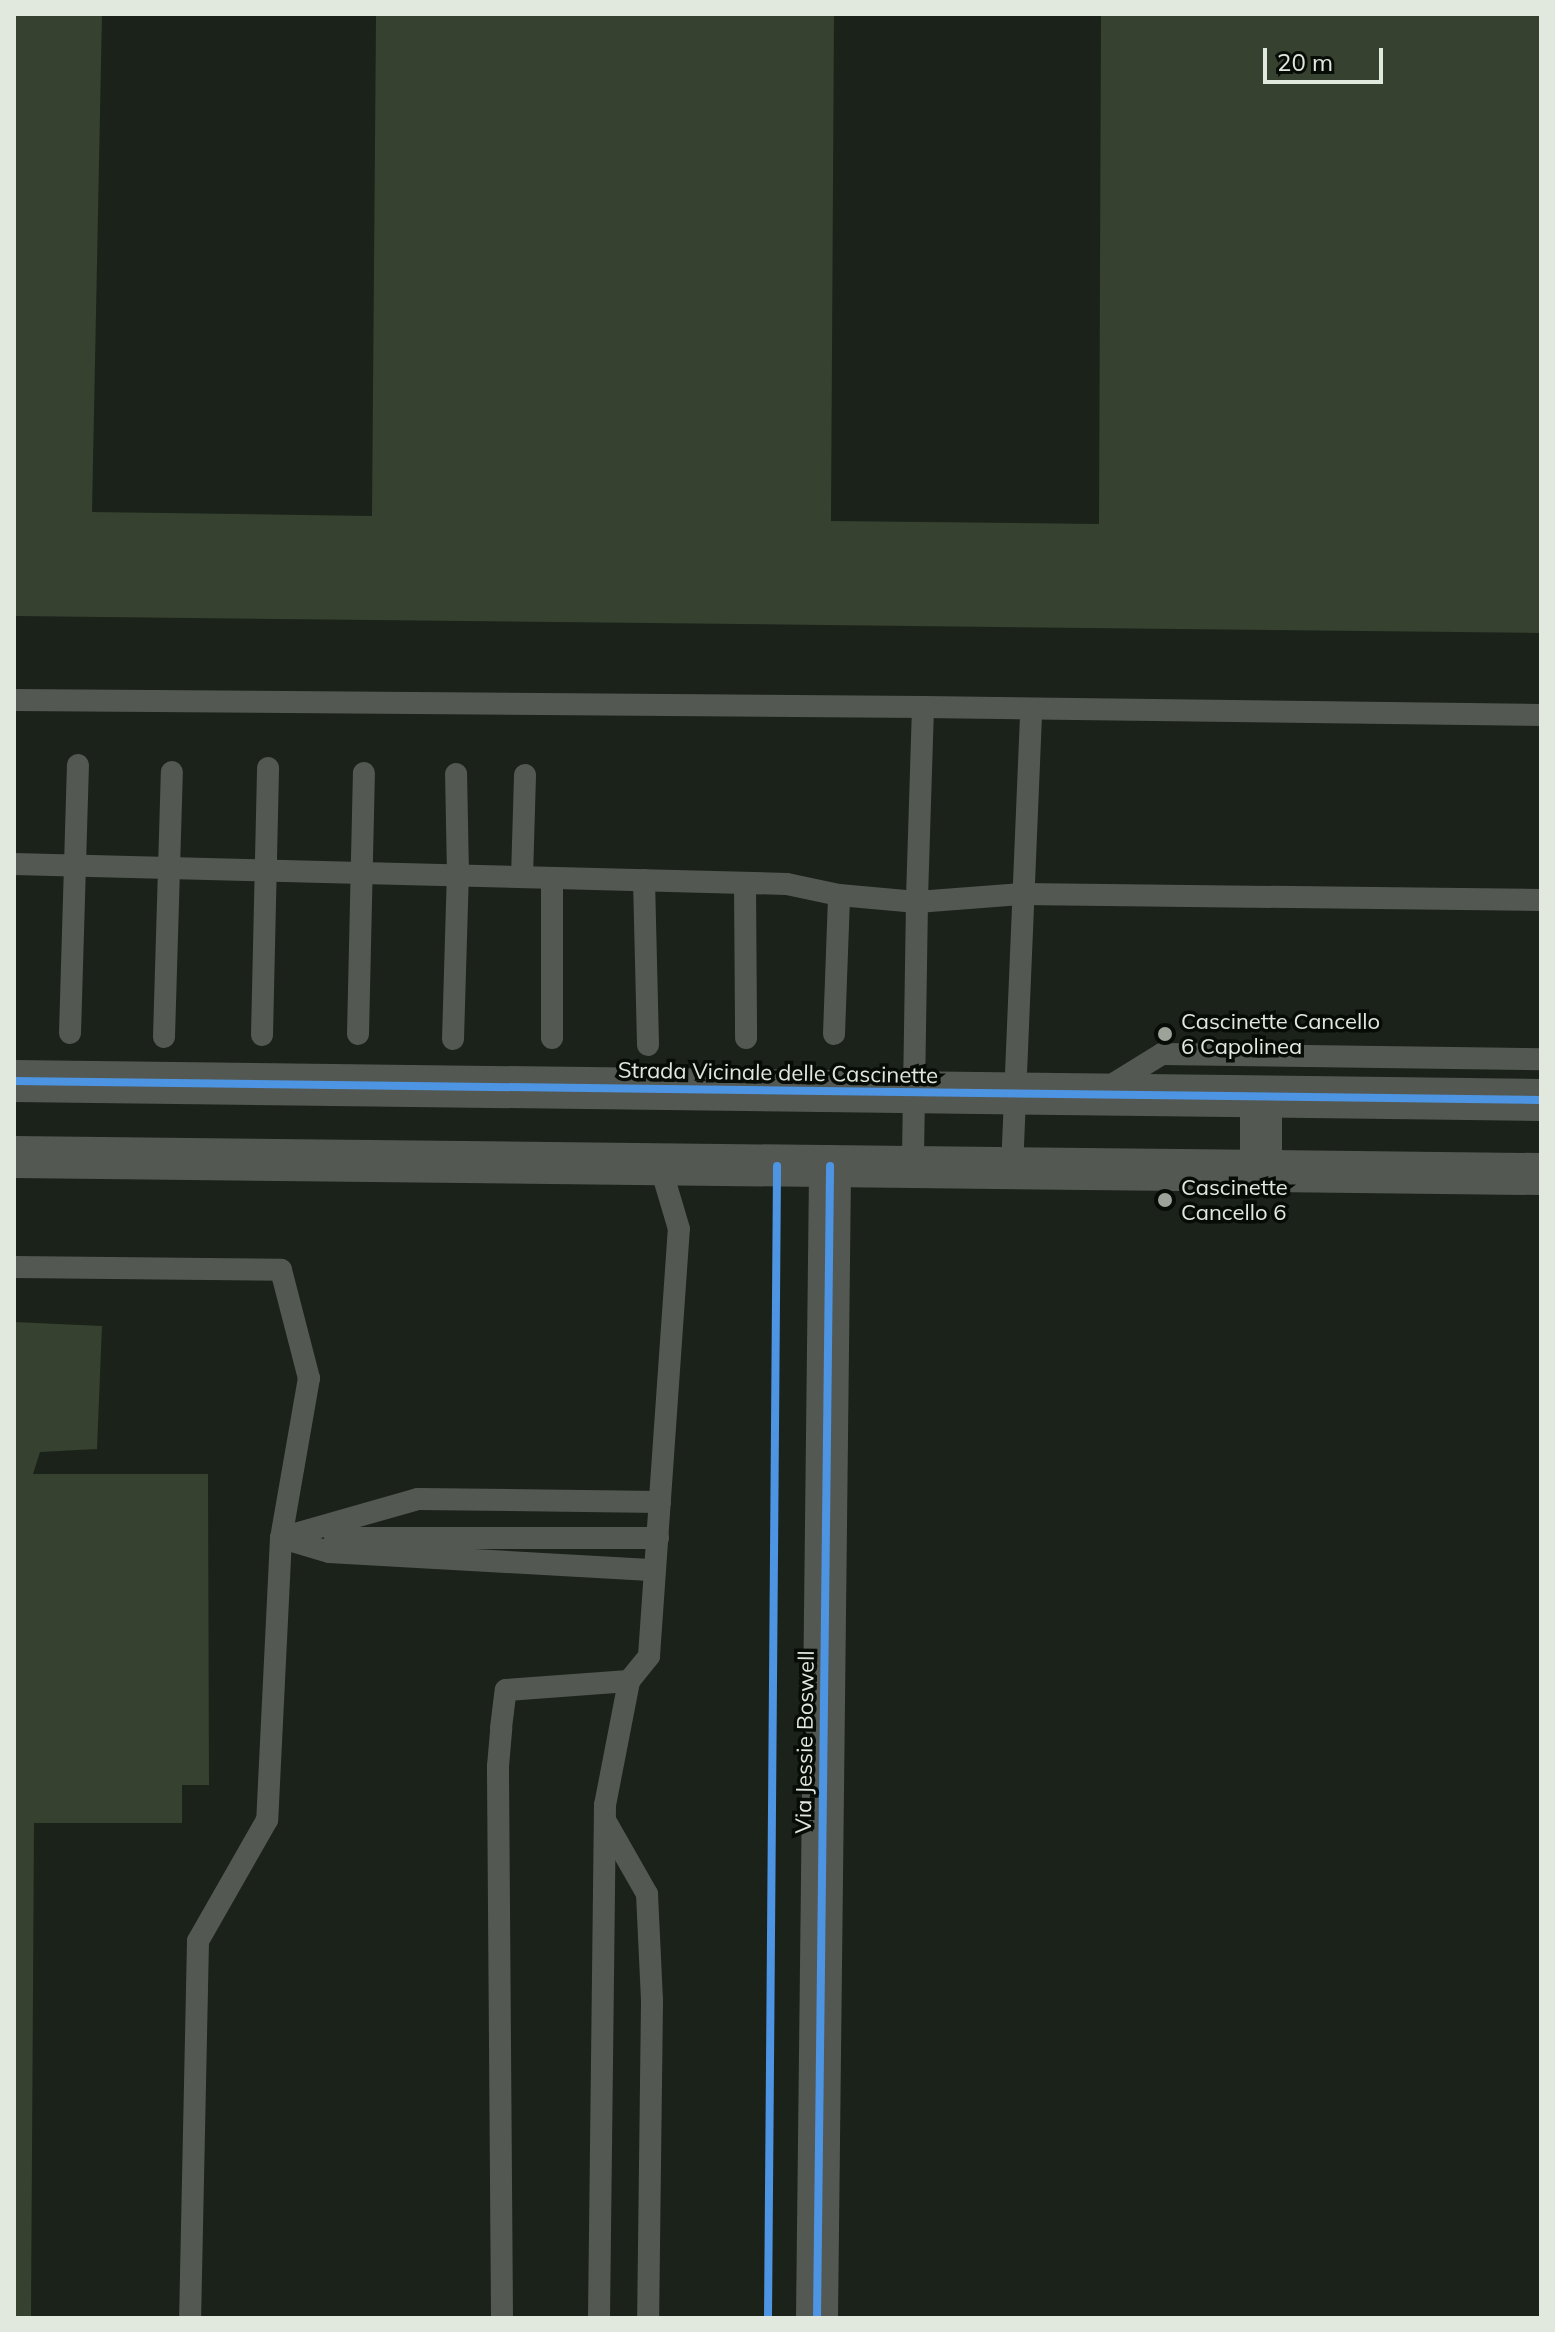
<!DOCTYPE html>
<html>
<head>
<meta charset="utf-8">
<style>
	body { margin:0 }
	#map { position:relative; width:1555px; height:2332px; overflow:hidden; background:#1b221a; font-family:Mulish,sans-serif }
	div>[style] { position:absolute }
	.building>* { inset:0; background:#36412f }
	.service>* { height:22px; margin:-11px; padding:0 11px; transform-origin:11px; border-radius:11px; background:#545852 }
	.minor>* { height:42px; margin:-21px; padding:0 21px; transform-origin:21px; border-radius:21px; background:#545852 }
	.cycleway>* { height:8px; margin:-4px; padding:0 4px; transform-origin:4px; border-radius:4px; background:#4d94e3 }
	.dots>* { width:22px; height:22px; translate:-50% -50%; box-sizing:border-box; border:4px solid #080c06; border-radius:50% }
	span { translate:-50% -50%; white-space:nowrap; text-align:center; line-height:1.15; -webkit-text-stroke:7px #080c06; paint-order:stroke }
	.poi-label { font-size:22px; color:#e1e8de }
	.left { translate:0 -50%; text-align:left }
	.street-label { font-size:22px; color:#e1e8de }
	.frame { position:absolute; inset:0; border:16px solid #e1e8de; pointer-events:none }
	.scale { position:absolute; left:1263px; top:48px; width:120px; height:36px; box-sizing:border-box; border:4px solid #e1e8de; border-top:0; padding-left:10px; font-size:24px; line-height:28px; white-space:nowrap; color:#e1e8de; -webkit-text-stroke:6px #080c06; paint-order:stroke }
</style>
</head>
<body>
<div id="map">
	<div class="building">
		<div style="clip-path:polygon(14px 14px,102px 14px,92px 512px,372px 516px,376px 14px,834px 14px,831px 521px,1099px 524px,1101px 14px,1541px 14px,1541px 633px,14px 616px)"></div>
		<div style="clip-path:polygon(14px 1322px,102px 1326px,97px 1449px,40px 1452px,33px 1474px,208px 1474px,209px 1785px,182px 1785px,182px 1823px,34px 1823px,31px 2318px,14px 2318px)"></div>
	</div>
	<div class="service">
		<div style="left:14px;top:700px;width:909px;rotate:0.44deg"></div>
		<div style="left:1541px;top:715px;width:618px;rotate:-179.26deg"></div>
		<div style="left:923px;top:707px;width:195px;rotate:91.8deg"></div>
		<div style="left:917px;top:902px;width:105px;rotate:-4.4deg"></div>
		<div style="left:1022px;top:894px;width:519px;rotate:0.66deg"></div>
		<div style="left:14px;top:864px;width:773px;rotate:1.48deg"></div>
		<div style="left:787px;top:884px;width:53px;rotate:11.9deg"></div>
		<div style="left:839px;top:895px;width:78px;rotate:5.1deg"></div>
		<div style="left:917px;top:902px;width:265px;rotate:90.9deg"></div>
		<div style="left:522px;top:877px;width:102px;rotate:-88.3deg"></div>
		<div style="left:644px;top:880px;width:165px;rotate:88.6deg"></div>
		<div style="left:745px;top:883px;width:155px;rotate:89.6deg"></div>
		<div style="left:70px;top:1033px;width:268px;rotate:-88.3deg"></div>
		<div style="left:358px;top:1034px;width:261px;rotate:-88.7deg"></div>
		<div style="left:834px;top:1034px;width:139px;rotate:-87.9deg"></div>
		<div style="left:262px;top:1035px;width:267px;rotate:-88.7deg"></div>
		<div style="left:164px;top:1037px;width:265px;rotate:-88.3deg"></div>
		<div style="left:552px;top:1038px;width:160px;rotate:-90deg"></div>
		<div style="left:453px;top:1039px;width:164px;rotate:-88.3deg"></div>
		<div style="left:458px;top:875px;width:101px;rotate:-91.1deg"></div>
		<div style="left:1105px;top:1089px;width:67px;rotate:-31.6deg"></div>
		<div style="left:1162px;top:1054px;width:379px;rotate:0.8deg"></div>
		<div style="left:1012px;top:1169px;width:460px;rotate:-87.6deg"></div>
		<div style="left:14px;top:1267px;width:267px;rotate:0.6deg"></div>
		<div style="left:281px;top:1270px;width:112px;rotate:75.5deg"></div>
		<div style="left:309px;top:1378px;width:162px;rotate:99.9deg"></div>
		<div style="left:281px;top:1538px;width:282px;rotate:92.8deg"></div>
		<div style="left:267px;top:1820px;width:139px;rotate:119.7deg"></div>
		<div style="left:198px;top:1941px;width:377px;rotate:91.2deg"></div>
		<div style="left:281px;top:1538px;width:142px;rotate:-15.9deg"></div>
		<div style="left:418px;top:1499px;width:242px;rotate:0.7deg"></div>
		<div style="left:282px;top:1538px;width:49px;rotate:16.6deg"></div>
		<div style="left:329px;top:1552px;width:326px;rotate:3.2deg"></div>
		<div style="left:335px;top:1538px;width:323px"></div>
		<div style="left:606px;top:1822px;width:83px;rotate:60.3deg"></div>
		<div style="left:647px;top:1894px;width:107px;rotate:87.3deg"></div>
		<div style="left:652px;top:2001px;width:317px;rotate:90.7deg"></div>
		<div style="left:502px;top:2318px;width:552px;rotate:-90.42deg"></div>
		<div style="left:498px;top:1766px;width:38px;rotate:-85deg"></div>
		<div style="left:501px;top:1728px;width:38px;rotate:-83deg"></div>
		<div style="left:506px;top:1690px;width:123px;rotate:-4.2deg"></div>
		<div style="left:629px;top:1681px;width:32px;rotate:-51deg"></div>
		<div style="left:649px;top:1656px;width:428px;rotate:-86deg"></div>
		<div style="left:679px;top:1229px;width:67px;rotate:-106.5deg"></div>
		<div style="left:599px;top:2318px;width:513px;rotate:-89.33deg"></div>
		<div style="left:605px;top:1805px;width:126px;rotate:-79deg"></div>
	</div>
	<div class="minor">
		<div style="left:14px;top:1081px;width:1527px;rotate:0.71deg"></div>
		<div style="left:1261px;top:1097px;width:74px;rotate:90deg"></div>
		<div style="left:14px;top:1157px;width:1527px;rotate:0.64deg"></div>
		<div style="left:817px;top:2318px;width:1152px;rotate:-89.35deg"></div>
	</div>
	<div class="cycleway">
		<div style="left:14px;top:1081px;width:1527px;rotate:0.71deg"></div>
		<div style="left:768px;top:2318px;width:1152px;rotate:-89.55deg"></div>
		<div style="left:817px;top:2318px;width:1152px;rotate:-89.35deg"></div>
	</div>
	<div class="dots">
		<div style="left:1165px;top:1034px;background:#9ca399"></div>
		<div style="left:1165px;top:1200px;background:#9ca399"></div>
	</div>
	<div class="poi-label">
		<span class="left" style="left:1181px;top:1034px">Cascinette Cancello<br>6 Capolinea</span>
		<span class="left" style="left:1181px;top:1200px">Cascinette<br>Cancello 6</span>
	</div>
	<div class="street-label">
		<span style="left:778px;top:1073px;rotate:1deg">Strada Vicinale delle Cascinette</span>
		<span style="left:805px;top:1742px;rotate:-89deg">Via Jessie Boswell</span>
	</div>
	<div class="frame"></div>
	<div class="scale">20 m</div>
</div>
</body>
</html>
